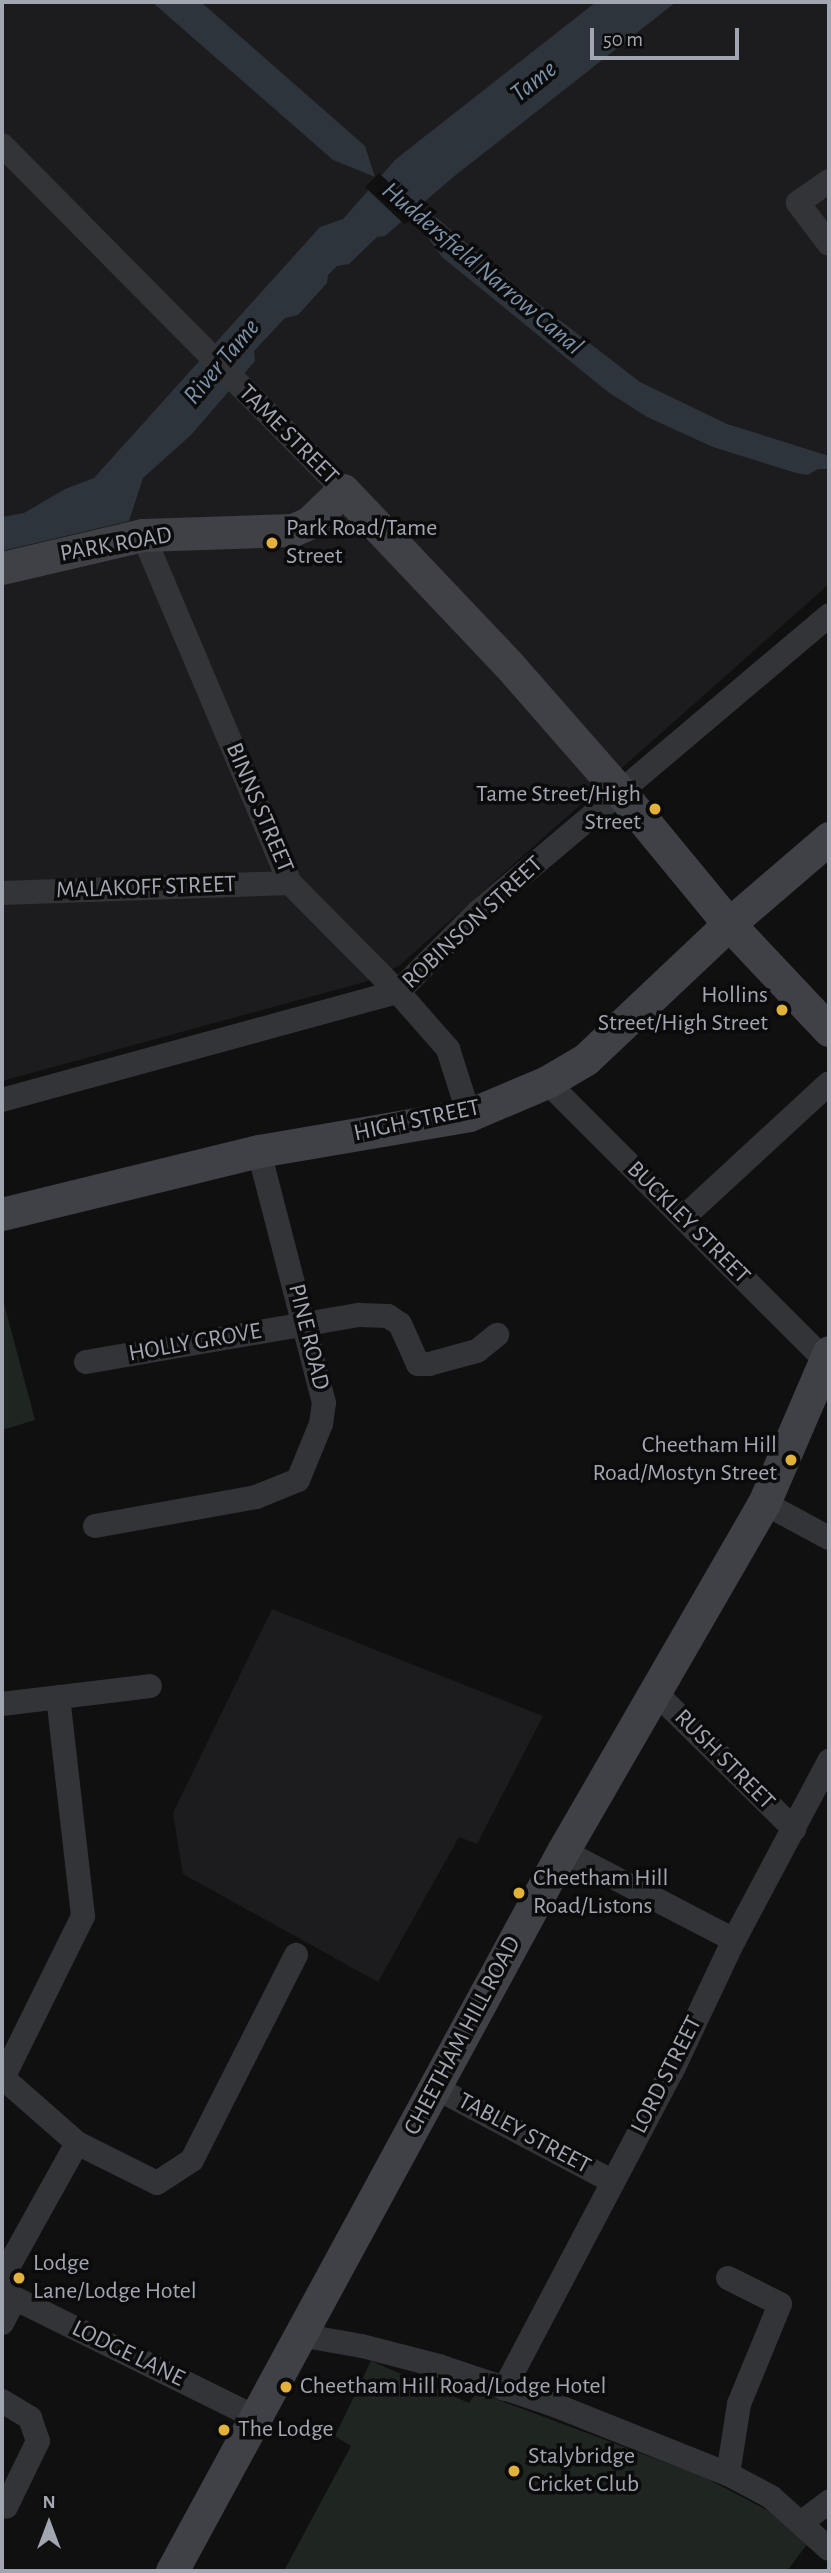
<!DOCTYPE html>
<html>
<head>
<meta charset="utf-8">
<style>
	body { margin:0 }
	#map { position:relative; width:831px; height:2573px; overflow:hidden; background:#101011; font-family:"Alegreya Sans",sans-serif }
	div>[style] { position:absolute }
	.built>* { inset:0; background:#1c1c1e }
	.green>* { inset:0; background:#1f2520 }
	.water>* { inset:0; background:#2d343b }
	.pier>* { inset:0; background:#101011 }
	.minor>* { height:24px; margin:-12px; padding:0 12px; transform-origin:12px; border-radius:12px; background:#333438 }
	.secondary>* { height:33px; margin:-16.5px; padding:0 16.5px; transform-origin:16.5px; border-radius:16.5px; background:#404146 }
	.dots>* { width:19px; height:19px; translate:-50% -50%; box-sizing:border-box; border:4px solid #0b0b0c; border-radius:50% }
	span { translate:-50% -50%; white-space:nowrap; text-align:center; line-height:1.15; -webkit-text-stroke:7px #0b0b0c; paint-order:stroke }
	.street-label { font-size:24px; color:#a2a6b1 }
	.poi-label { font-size:24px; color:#a2a6b1 }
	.left { translate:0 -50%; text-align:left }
	.right { translate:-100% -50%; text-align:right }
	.water-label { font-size:26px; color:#7c92aa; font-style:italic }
	.frame { position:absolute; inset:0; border:4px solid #a2a6b1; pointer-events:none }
	.north { position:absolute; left:14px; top:2489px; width:70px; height:70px; -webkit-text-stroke:5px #0b0b0c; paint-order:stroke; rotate:0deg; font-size:19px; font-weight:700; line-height:28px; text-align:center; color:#a2a6b1 }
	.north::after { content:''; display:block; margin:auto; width:24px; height:32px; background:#a2a6b1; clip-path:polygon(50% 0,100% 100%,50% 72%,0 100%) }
	.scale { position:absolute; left:590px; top:28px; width:149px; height:32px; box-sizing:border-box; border:4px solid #a2a6b1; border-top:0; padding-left:9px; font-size:21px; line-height:24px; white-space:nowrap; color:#a2a6b1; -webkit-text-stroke:5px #0b0b0c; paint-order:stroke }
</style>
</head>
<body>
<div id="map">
	<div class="built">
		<div style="clip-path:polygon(2px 2px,829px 2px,829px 584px,400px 965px,368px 981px,2px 1081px)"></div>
		<div style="clip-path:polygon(272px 1609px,543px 1716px,477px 1844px,459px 1837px,378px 1982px,183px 1874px,173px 1813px)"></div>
	</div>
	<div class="green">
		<div style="clip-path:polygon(2px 1296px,35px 1420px,2px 1430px)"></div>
		<div style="clip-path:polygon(371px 2361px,469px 2403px,477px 2392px,704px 2477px,767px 2510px,808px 2543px,787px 2571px,284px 2571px,351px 2446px,335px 2436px)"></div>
	</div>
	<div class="water">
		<div style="clip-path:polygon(152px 2px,201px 2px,365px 146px,375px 177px,333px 160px)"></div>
		<div style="clip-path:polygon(596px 2px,676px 2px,452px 178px,385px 236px,377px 237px,349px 264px,337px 266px,328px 275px,327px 283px,298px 315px,285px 318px,254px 351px,255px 361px,191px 435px,143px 478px,129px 521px,2px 551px,2px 517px,24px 513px,65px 489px,94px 478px,320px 227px,343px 219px,396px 159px)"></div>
		<div style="clip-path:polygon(423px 212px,437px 218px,523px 292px,640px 382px,727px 424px,829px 456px,829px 469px,818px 469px,808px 475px,796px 473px,713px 447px,647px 417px,608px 392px,442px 257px,418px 224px,416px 216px)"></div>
	</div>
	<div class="pier">
		<div style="clip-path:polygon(379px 173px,420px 212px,413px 219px,404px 224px,365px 187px)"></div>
	</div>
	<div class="minor">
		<div style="left:2px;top:145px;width:485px;rotate:45.3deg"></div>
		<div style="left:829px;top:181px;width:38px;rotate:145deg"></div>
		<div style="left:798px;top:203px;width:51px;rotate:52.9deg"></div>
		<div style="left:143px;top:535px;width:378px;rotate:67.1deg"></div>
		<div style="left:290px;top:883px;width:153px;rotate:45.3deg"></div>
		<div style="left:398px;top:992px;width:76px;rotate:48.7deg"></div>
		<div style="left:448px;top:1049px;width:69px;rotate:72.3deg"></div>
		<div style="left:2px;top:893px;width:288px;rotate:-2deg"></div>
		<div style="left:547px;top:1082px;width:399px;rotate:45deg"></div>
		<div style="left:2px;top:1100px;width:410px;rotate:-15.3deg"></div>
		<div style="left:398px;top:992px;width:113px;rotate:-45deg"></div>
		<div style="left:478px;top:912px;width:460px;rotate:-40.2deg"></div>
		<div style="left:684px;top:1217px;width:197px;rotate:-42.7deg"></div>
		<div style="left:86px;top:1362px;width:277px;rotate:-9.8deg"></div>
		<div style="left:359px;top:1315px;width:29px;rotate:2deg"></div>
		<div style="left:388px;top:1316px;width:14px;rotate:34deg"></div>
		<div style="left:400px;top:1324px;width:44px;rotate:65.8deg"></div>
		<div style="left:418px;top:1364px;width:11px"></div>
		<div style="left:429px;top:1364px;width:50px;rotate:-15.2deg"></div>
		<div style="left:477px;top:1351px;width:26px;rotate:-39deg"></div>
		<div style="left:764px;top:1503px;width:74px;rotate:28.3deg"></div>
		<div style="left:95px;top:1526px;width:164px;rotate:-10.2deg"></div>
		<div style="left:256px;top:1497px;width:45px;rotate:-22deg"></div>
		<div style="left:298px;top:1480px;width:61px;rotate:-67.7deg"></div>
		<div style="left:321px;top:1424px;width:21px;rotate:-82deg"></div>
		<div style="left:324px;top:1403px;width:260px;rotate:-104.5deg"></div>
		<div style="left:654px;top:1691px;width:197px;rotate:44.6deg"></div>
		<div style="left:2px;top:1704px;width:149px;rotate:-6.9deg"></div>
		<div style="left:563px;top:1851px;width:193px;rotate:27.5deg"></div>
		<div style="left:2px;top:2077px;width:100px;rotate:41.3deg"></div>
		<div style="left:77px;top:2143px;width:89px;rotate:26.6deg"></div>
		<div style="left:157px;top:2183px;width:42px;rotate:-33.3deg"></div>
		<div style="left:192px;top:2160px;width:230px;rotate:-63.1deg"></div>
		<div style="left:3px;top:2078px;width:181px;rotate:-63.7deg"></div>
		<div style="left:83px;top:1916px;width:220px;rotate:-96.5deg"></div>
		<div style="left:436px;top:2088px;width:199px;rotate:27.9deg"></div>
		<div style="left:2px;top:2278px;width:154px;rotate:-60.9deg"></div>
		<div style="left:728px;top:2278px;width:58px;rotate:26.6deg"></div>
		<div style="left:780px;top:2304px;width:108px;rotate:112.3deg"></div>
		<div style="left:739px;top:2404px;width:71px;rotate:98.9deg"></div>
		<div style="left:2px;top:2292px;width:282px;rotate:26.3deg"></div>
		<div style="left:2px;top:2323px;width:27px;rotate:-62deg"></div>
		<div style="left:299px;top:2335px;width:64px;rotate:9.9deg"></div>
		<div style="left:362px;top:2346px;width:80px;rotate:14.6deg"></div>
		<div style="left:439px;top:2366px;width:125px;rotate:18.7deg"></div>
		<div style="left:557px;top:2406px;width:184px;rotate:21.7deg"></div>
		<div style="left:728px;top:2474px;width:49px;rotate:28.1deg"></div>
		<div style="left:771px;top:2497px;width:78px;rotate:41.9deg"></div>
		<div style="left:504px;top:2389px;width:360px;rotate:-62.2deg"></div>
		<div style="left:672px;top:2071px;width:145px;rotate:-64.7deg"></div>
		<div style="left:734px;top:1940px;width:203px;rotate:-62deg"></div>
		<div style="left:2px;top:2401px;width:33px;rotate:31deg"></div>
		<div style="left:30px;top:2418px;width:24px;rotate:71deg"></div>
		<div style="left:38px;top:2441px;width:73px;rotate:115.9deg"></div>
		<div style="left:802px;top:2522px;width:34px;rotate:-37deg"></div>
	</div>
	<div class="secondary">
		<div style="left:2px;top:568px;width:145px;rotate:-13.2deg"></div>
		<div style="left:143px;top:535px;width:150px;rotate:-1.9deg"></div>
		<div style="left:293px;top:530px;width:17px;rotate:-24deg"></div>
		<div style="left:309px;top:523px;width:47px;rotate:-44.1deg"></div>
		<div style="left:343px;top:490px;width:241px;rotate:46.5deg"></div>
		<div style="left:509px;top:665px;width:170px;rotate:48.8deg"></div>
		<div style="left:621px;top:793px;width:170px;rotate:50.5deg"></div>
		<div style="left:729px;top:924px;width:146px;rotate:46.7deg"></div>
		<div style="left:2px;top:1214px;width:265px;rotate:-13.8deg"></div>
		<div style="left:259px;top:1151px;width:213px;rotate:-9.7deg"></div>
		<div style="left:469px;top:1115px;width:85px;rotate:-22.9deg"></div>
		<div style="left:547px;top:1082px;width:45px;rotate:-30.5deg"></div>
		<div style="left:586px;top:1059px;width:197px;rotate:-43.4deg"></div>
		<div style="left:729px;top:924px;width:132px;rotate:-40.7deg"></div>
		<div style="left:172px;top:2571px;width:819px;rotate:-61.5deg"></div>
		<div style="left:563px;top:1851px;width:402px;rotate:-60deg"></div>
		<div style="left:764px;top:1503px;width:164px;rotate:-66.7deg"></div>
	</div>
	<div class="dots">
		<div style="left:272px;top:543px;background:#e1b139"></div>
		<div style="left:655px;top:809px;background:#e1b139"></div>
		<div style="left:782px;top:1010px;background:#e1b139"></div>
		<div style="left:791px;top:1460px;background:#e1b139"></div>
		<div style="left:519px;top:1893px;background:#e1b139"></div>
		<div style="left:19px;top:2278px;background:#e1b139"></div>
		<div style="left:286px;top:2387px;background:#e1b139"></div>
		<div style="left:224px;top:2430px;background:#e1b139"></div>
		<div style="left:514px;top:2471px;background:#e1b139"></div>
	</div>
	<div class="street-label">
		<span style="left:288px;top:435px;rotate:45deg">TAME STREET</span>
		<span style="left:116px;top:545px;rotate:-10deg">PARK ROAD</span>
		<span style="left:259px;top:808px;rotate:67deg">BINNS STREET</span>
		<span style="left:146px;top:888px;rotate:-2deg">MALAKOFF STREET</span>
		<span style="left:473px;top:923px;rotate:-43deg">ROBINSON STREET</span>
		<span style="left:417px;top:1121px;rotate:-12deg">HIGH STREET</span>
		<span style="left:688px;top:1223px;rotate:45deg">BUCKLEY STREET</span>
		<span style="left:308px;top:1337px;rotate:76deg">PINE ROAD</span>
		<span style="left:195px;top:1343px;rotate:-10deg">HOLLY GROVE</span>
		<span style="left:724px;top:1760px;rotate:45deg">RUSH STREET</span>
		<span style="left:463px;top:2036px;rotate:-62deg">CHEETHAM HILL ROAD</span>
		<span style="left:667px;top:2075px;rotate:-63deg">LORD STREET</span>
		<span style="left:524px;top:2134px;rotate:28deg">TABLEY STREET</span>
		<span style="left:128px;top:2354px;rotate:26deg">LODGE LANE</span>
	</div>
	<div class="poi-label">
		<span class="left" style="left:286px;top:543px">Park Road/Tame<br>Street</span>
		<span class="right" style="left:641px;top:809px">Tame Street/High<br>Street</span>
		<span class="right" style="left:768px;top:1010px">Hollins<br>Street/High Street</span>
		<span class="right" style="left:777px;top:1460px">Cheetham Hill<br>Road/Mostyn Street</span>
		<span class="left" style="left:533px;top:1893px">Cheetham Hill<br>Road/Listons</span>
		<span class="left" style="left:33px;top:2278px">Lodge<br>Lane/Lodge Hotel</span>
		<span class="left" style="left:300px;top:2387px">Cheetham Hill Road/Lodge Hotel</span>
		<span class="left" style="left:238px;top:2430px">The Lodge</span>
		<span class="left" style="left:528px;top:2471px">Stalybridge<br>Cricket Club</span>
	</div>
	<div class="water-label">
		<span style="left:534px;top:82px;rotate:-38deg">Tame</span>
		<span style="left:482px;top:269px;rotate:40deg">Huddersfield Narrow Canal</span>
		<span style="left:222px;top:362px;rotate:-50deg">River Tame</span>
	</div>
	<div class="frame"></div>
	<div class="north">N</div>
	<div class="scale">50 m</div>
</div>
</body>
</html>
